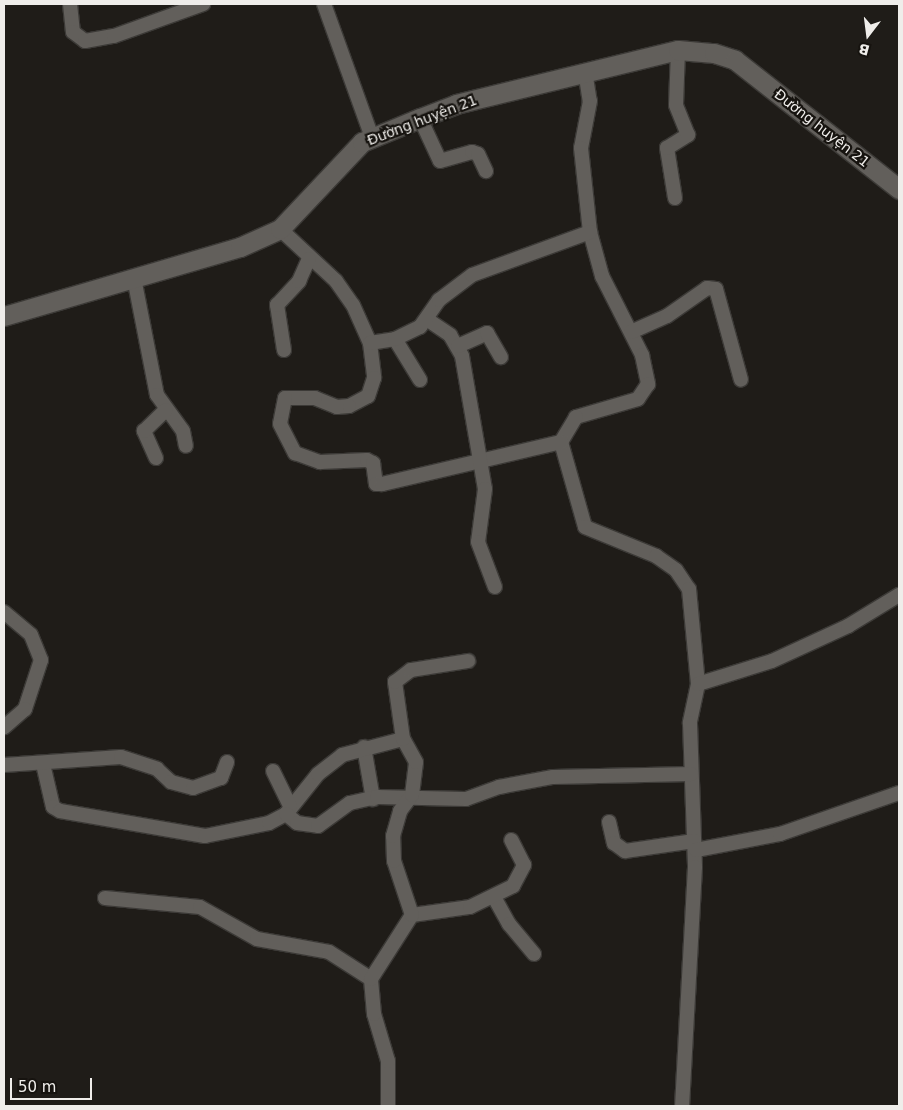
<!DOCTYPE html>
<html>
<head>
<meta charset="utf-8">
<style>
	body { margin:0 }
	#map { position:relative; width:903px; height:1110px; overflow:hidden; background:#1f1c18; font-family:"DejaVu Sans",sans-serif }
	div>[style] { position:absolute }
	.roads { filter:drop-shadow(1px 0 #3c3a37) drop-shadow(-1px 0 #3c3a37) drop-shadow(0 1px #3c3a37) drop-shadow(0 -1px #3c3a37) }
	.street>* { height:14px; margin:-7px; padding:0 7px; transform-origin:7px; border-radius:7px; background:#625f5b }
	.secondary>* { height:19px; margin:-9.5px; padding:0 9.5px; transform-origin:9.5px; border-radius:9.5px; background:#625f5b }
	span { translate:-50% -50%; white-space:nowrap; text-align:center; line-height:1.15; -webkit-text-stroke:4.5px #16130f; paint-order:stroke }
	.street-label { font-size:14px; color:#efedea }
	.frame { position:absolute; inset:0; border:5px solid #efedea; pointer-events:none }
	.north { position:absolute; left:843px; top:10px; width:50px; height:50px; -webkit-text-stroke:4px #16130f; paint-order:stroke; rotate:195deg; font-size:14px; font-weight:700; line-height:20px; text-align:center; color:#efedea }
	.north::after { content:''; display:block; margin:auto; width:18px; height:22px; background:#efedea; clip-path:polygon(50% 0,100% 100%,50% 72%,0 100%) }
	.scale { position:absolute; left:10px; top:1078px; width:82px; height:22px; box-sizing:border-box; border:2px solid #efedea; border-top:0; padding-left:6px; font-size:15px; line-height:18px; white-space:nowrap; color:#efedea; -webkit-text-stroke:4px #16130f; paint-order:stroke }
</style>
</head>
<body>
<div id="map">
	<div class="roads">
		<div class="street">
			<div style="left:70px;top:4px;width:28px;rotate:84deg"></div>
			<div style="left:73px;top:32px;width:15px;rotate:37deg"></div>
			<div style="left:85px;top:41px;width:29px;rotate:-10deg"></div>
			<div style="left:114px;top:36px;width:95px;rotate:-19.8deg"></div>
			<div style="left:324px;top:4px;width:141px;rotate:70.2deg"></div>
			<div style="left:585px;top:71px;width:30px;rotate:81deg"></div>
			<div style="left:590px;top:101px;width:48px;rotate:100.8deg"></div>
			<div style="left:581px;top:148px;width:84px;rotate:83.9deg"></div>
			<div style="left:590px;top:232px;width:46px;rotate:74.7deg"></div>
			<div style="left:602px;top:276px;width:89px;rotate:63.1deg"></div>
			<div style="left:642px;top:355px;width:30px;rotate:78deg"></div>
			<div style="left:648px;top:384px;width:18px;rotate:124deg"></div>
			<div style="left:638px;top:399px;width:65px;rotate:163.8deg"></div>
			<div style="left:576px;top:417px;width:29px;rotate:121deg"></div>
			<div style="left:561px;top:442px;width:88px;rotate:74.2deg"></div>
			<div style="left:585px;top:527px;width:77px;rotate:22.2deg"></div>
			<div style="left:656px;top:556px;width:24px;rotate:35deg"></div>
			<div style="left:676px;top:570px;width:23px;rotate:56deg"></div>
			<div style="left:689px;top:589px;width:95px;rotate:84.6deg"></div>
			<div style="left:698px;top:684px;width:40px;rotate:102deg"></div>
			<div style="left:690px;top:723px;width:144px;rotate:88deg"></div>
			<div style="left:695px;top:867px;width:239px;rotate:93.1deg"></div>
			<div style="left:420px;top:118px;width:47px;rotate:65.1deg"></div>
			<div style="left:440px;top:161px;width:33px;rotate:-16deg"></div>
			<div style="left:472px;top:152px;width:6px;rotate:18deg"></div>
			<div style="left:478px;top:154px;width:19px;rotate:65deg"></div>
			<div style="left:675px;top:198px;width:51px;rotate:-99.1deg"></div>
			<div style="left:667px;top:148px;width:25px;rotate:-32deg"></div>
			<div style="left:688px;top:135px;width:32px;rotate:-112deg"></div>
			<div style="left:676px;top:105px;width:55px;rotate:-87.9deg"></div>
			<div style="left:280px;top:229px;width:76px;rotate:42.9deg"></div>
			<div style="left:336px;top:281px;width:29px;rotate:55deg"></div>
			<div style="left:353px;top:305px;width:42px;rotate:65.9deg"></div>
			<div style="left:370px;top:343px;width:35px;rotate:83deg"></div>
			<div style="left:374px;top:378px;width:19px;rotate:108deg"></div>
			<div style="left:368px;top:396px;width:21px;rotate:152deg"></div>
			<div style="left:349px;top:406px;width:12px;rotate:175deg"></div>
			<div style="left:337px;top:407px;width:24px;rotate:-158deg"></div>
			<div style="left:315px;top:398px;width:30px;rotate:180deg"></div>
			<div style="left:285px;top:398px;width:26px;rotate:101deg"></div>
			<div style="left:280px;top:424px;width:33px;rotate:63deg"></div>
			<div style="left:295px;top:453px;width:27px;rotate:20deg"></div>
			<div style="left:320px;top:462px;width:47px;rotate:-2.4deg"></div>
			<div style="left:367px;top:460px;width:7px;rotate:27deg"></div>
			<div style="left:373px;top:463px;width:21px;rotate:82deg"></div>
			<div style="left:376px;top:484px;width:6px"></div>
			<div style="left:382px;top:484px;width:184px;rotate:-13.2deg"></div>
			<div style="left:134px;top:278px;width:119px;rotate:78.9deg"></div>
			<div style="left:157px;top:395px;width:44px;rotate:54.2deg"></div>
			<div style="left:183px;top:431px;width:15px;rotate:79deg"></div>
			<div style="left:428px;top:320px;width:27px;rotate:34deg"></div>
			<div style="left:450px;top:335px;width:24px;rotate:60deg"></div>
			<div style="left:462px;top:356px;width:135px;rotate:80.2deg"></div>
			<div style="left:485px;top:489px;width:53px;rotate:97.5deg"></div>
			<div style="left:478px;top:542px;width:48px;rotate:69.3deg"></div>
			<div style="left:631px;top:332px;width:39px;rotate:-24deg"></div>
			<div style="left:667px;top:316px;width:49px;rotate:-35deg"></div>
			<div style="left:707px;top:288px;width:9px;rotate:6deg"></div>
			<div style="left:716px;top:289px;width:94px;rotate:74.6deg"></div>
			<div style="left:395px;top:339px;width:48px;rotate:58.6deg"></div>
			<div style="left:370px;top:343px;width:25px;rotate:-9deg"></div>
			<div style="left:395px;top:339px;width:28px;rotate:-26deg"></div>
			<div style="left:420px;top:327px;width:33px;rotate:-55deg"></div>
			<div style="left:439px;top:300px;width:41px;rotate:-37.1deg"></div>
			<div style="left:472px;top:275px;width:126px;rotate:-20deg"></div>
			<div style="left:458px;top:346px;width:32px;rotate:-24deg"></div>
			<div style="left:487px;top:333px;width:28px;rotate:60deg"></div>
			<div style="left:284px;top:350px;width:46px;rotate:-98.8deg"></div>
			<div style="left:277px;top:305px;width:33px;rotate:-47deg"></div>
			<div style="left:299px;top:281px;width:24px;rotate:-66deg"></div>
			<div style="left:156px;top:458px;width:30px;rotate:-114deg"></div>
			<div style="left:144px;top:431px;width:30px;rotate:-44deg"></div>
			<div style="left:4px;top:612px;width:35px;rotate:40deg"></div>
			<div style="left:31px;top:635px;width:27px;rotate:68deg"></div>
			<div style="left:41px;top:660px;width:52px;rotate:108.1deg"></div>
			<div style="left:25px;top:709px;width:28px;rotate:139deg"></div>
			<div style="left:698px;top:684px;width:77px;rotate:-17.3deg"></div>
			<div style="left:772px;top:661px;width:84px;rotate:-24.7deg"></div>
			<div style="left:848px;top:626px;width:60px;rotate:-31.3deg"></div>
			<div style="left:364px;top:747px;width:53px;rotate:80.2deg"></div>
			<div style="left:43px;top:764px;width:44px;rotate:76.9deg"></div>
			<div style="left:53px;top:807px;width:8px;rotate:30deg"></div>
			<div style="left:60px;top:811px;width:147px;rotate:9.8deg"></div>
			<div style="left:205px;top:836px;width:65px;rotate:-11.5deg"></div>
			<div style="left:269px;top:823px;width:19px;rotate:-28deg"></div>
			<div style="left:286px;top:814px;width:51px;rotate:-51.3deg"></div>
			<div style="left:318px;top:774px;width:31px;rotate:-38deg"></div>
			<div style="left:342px;top:755px;width:63px;rotate:-14.7deg"></div>
			<div style="left:4px;top:765px;width:117px;rotate:-3.9deg"></div>
			<div style="left:121px;top:757px;width:38px;rotate:18deg"></div>
			<div style="left:157px;top:769px;width:19px;rotate:43deg"></div>
			<div style="left:171px;top:782px;width:23px;rotate:15deg"></div>
			<div style="left:193px;top:788px;width:30px;rotate:-20deg"></div>
			<div style="left:221px;top:778px;width:17px;rotate:-69deg"></div>
			<div style="left:273px;top:771px;width:39px;rotate:64deg"></div>
			<div style="left:286px;top:814px;width:14px;rotate:39deg"></div>
			<div style="left:297px;top:823px;width:21px;rotate:8deg"></div>
			<div style="left:318px;top:826px;width:39px;rotate:-36deg"></div>
			<div style="left:350px;top:803px;width:28px;rotate:-13deg"></div>
			<div style="left:377px;top:797px;width:89px;rotate:1.3deg"></div>
			<div style="left:466px;top:799px;width:35px;rotate:-20deg"></div>
			<div style="left:499px;top:787px;width:55px;rotate:-10.5deg"></div>
			<div style="left:553px;top:777px;width:138px;rotate:-1.2deg"></div>
			<div style="left:609px;top:822px;width:22px;rotate:77deg"></div>
			<div style="left:614px;top:843px;width:14px;rotate:36deg"></div>
			<div style="left:625px;top:851px;width:70px;rotate:-8.2deg"></div>
			<div style="left:696px;top:850px;width:86px;rotate:-10.8deg"></div>
			<div style="left:780px;top:834px;width:126px;rotate:-19deg"></div>
			<div style="left:494px;top:897px;width:31px;rotate:61deg"></div>
			<div style="left:509px;top:924px;width:39px;rotate:50deg"></div>
			<div style="left:105px;top:898px;width:95px;rotate:5.4deg"></div>
			<div style="left:200px;top:907px;width:65px;rotate:29.3deg"></div>
			<div style="left:257px;top:939px;width:73px;rotate:10.2deg"></div>
			<div style="left:329px;top:952px;width:50px;rotate:32.7deg"></div>
			<div style="left:412px;top:915px;width:59px;rotate:-7.9deg"></div>
			<div style="left:470px;top:907px;width:48px;rotate:-26deg"></div>
			<div style="left:513px;top:886px;width:24px;rotate:-62deg"></div>
			<div style="left:524px;top:865px;width:28px;rotate:-117deg"></div>
			<div style="left:388px;top:1106px;width:45px;rotate:-90deg"></div>
			<div style="left:388px;top:1061px;width:49px;rotate:-106.6deg"></div>
			<div style="left:374px;top:1014px;width:35px;rotate:-95deg"></div>
			<div style="left:371px;top:979px;width:76px;rotate:-57.4deg"></div>
			<div style="left:412px;top:915px;width:57px;rotate:-108.4deg"></div>
			<div style="left:394px;top:861px;width:25px;rotate:-92deg"></div>
			<div style="left:393px;top:836px;width:26px;rotate:-74deg"></div>
			<div style="left:400px;top:811px;width:20px;rotate:-53deg"></div>
			<div style="left:412px;top:795px;width:33px;rotate:-83deg"></div>
			<div style="left:416px;top:762px;width:26px;rotate:-119deg"></div>
			<div style="left:403px;top:739px;width:58px;rotate:-98deg"></div>
			<div style="left:395px;top:682px;width:20px;rotate:-37deg"></div>
			<div style="left:411px;top:670px;width:58px;rotate:-9deg"></div>
		</div>
		<div class="secondary">
			<div style="left:4px;top:316px;width:246px;rotate:-16.3deg"></div>
			<div style="left:240px;top:247px;width:44px;rotate:-24.2deg"></div>
			<div style="left:280px;top:229px;width:120px;rotate:-46.7deg"></div>
			<div style="left:362px;top:142px;width:63px;rotate:-22.5deg"></div>
			<div style="left:420px;top:118px;width:39px;rotate:-21deg"></div>
			<div style="left:456px;top:104px;width:228px;rotate:-13.7deg"></div>
			<div style="left:678px;top:50px;width:36px;rotate:5deg"></div>
			<div style="left:714px;top:53px;width:22px;rotate:18deg"></div>
			<div style="left:735px;top:60px;width:209px;rotate:38.2deg"></div>
		</div>
	</div>
	<div class="street-label">
		<span style="left:422px;top:120px;rotate:-21deg">Đường huyện 21</span>
		<span style="left:822px;top:128px;rotate:38deg">Đường huyện 21</span>
	</div>
	<div class="frame"></div>
	<div class="north">B</div>
	<div class="scale">50 m</div>
</div>
</body>
</html>
